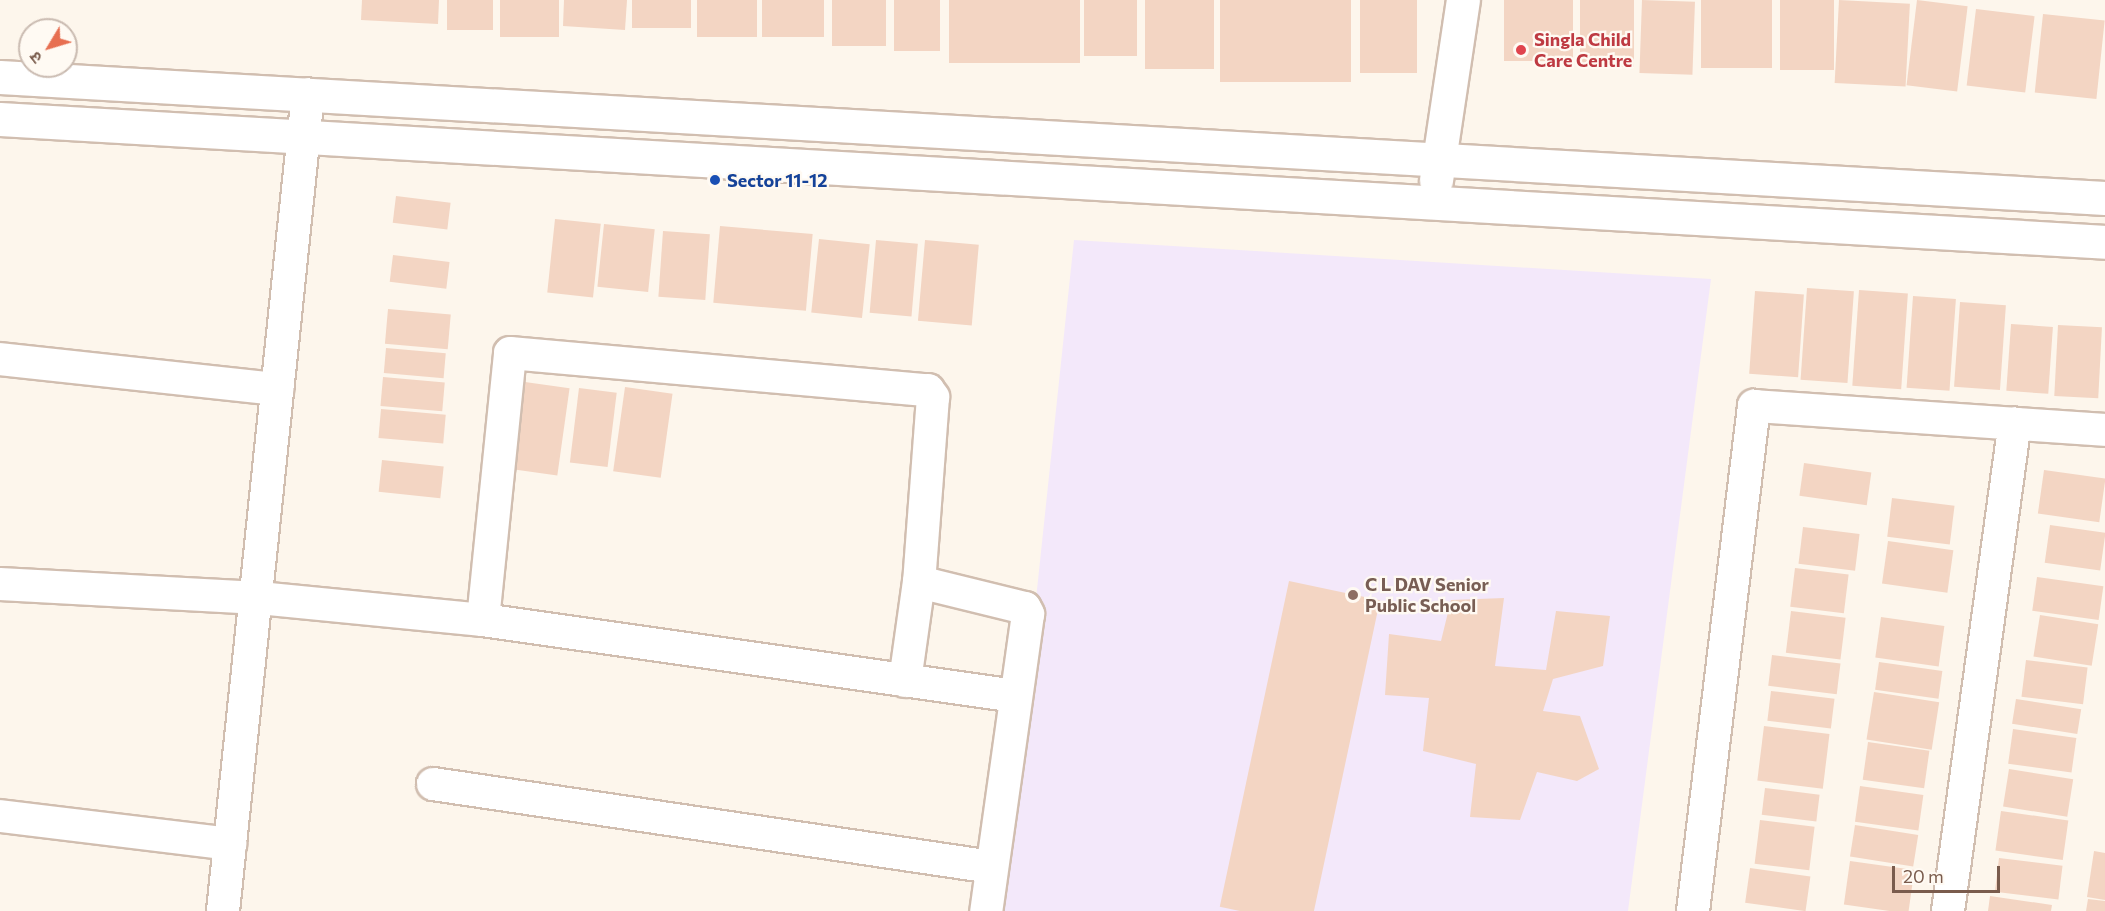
<!DOCTYPE html>
<html>
<head>
<meta charset="utf-8">
<style>
	body { margin:0 }
	#map { position:relative; width:2105px; height:911px; overflow:hidden; background:#fdf6ec; font-family:Commissioner,"Noto Sans Devanagari",sans-serif }
	div>[style] { position:absolute }
	.education>* { inset:0; background:#f3e8fa }
	.building>* { inset:0; background:#f3d5c3; transform-origin:0 0 }
	.roads { filter:drop-shadow(2px 0 #d1beb0) drop-shadow(-2px 0 #d1beb0) drop-shadow(0 2px #d1beb0) drop-shadow(0 -2px #d1beb0) }
	.street>* { height:32px; margin:-16px; padding:0 16px; transform-origin:16px; border-radius:16px; background:#fff }
	.secondary>* { height:33px; margin:-16.5px; padding:0 16.5px; transform-origin:16.5px; border-radius:16.5px; background:#fff }
	.dots>* { width:16px; height:16px; translate:-50% -50%; box-sizing:border-box; border:3px solid #fffaf3; border-radius:50% }
	span { translate:-50% -50%; white-space:nowrap; text-align:center; line-height:1.15; -webkit-text-stroke:4.5px #fffaf3; paint-order:stroke }
	.health-label { font-size:18px; color:#be3a42; font-weight:700 }
	.left { translate:0 -50%; text-align:left }
	.transit-label { font-size:18px; color:#164399; font-weight:700 }
	.education-label { font-size:18px; color:#785e54; font-weight:700 }
	.north { position:absolute; left:18px; top:18px; width:60px; height:60px; box-sizing:border-box; background:#fffaf3; border:2px solid #cabbb1; border-radius:50%; rotate:232deg; font-size:16px; font-weight:700; line-height:24px; text-align:center; color:#7a5c4d }
	.north::after { content:''; display:block; margin:auto; width:21px; height:27px; background:#e76f51; clip-path:polygon(50% 0,100% 100%,50% 72%,0 100%) }
	.scale { position:absolute; left:1892px; top:866px; width:108px; height:27px; box-sizing:border-box; border:3px solid #7a5c4d; border-top:0; padding-left:8px; font-size:18px; line-height:21px; white-space:nowrap; color:#7a5c4d; -webkit-text-stroke:4px #fffaf3; paint-order:stroke }
</style>
</head>
<body>
<div id="map">
	<div class="education">
		<div style="clip-path:polygon(1074px 240px,1711px 279px,1628px 911px,1003px 911px)"></div>
	</div>
	<div class="building">
		<div style="clip-path:polygon(362px 0,439px 0,438px 24px,361px 20px)"></div>
		<div style="left:447px;top:0;width:46px;height:30px"></div>
		<div style="left:500px;top:0;width:59px;height:37px"></div>
		<div style="clip-path:polygon(564px 0,627px 0,625px 30px,563px 26px)"></div>
		<div style="left:632px;top:0;width:59px;height:28px"></div>
		<div style="left:697px;top:0;width:60px;height:37px"></div>
		<div style="left:762px;top:0;width:62px;height:37px"></div>
		<div style="left:832px;top:0;width:54px;height:46px"></div>
		<div style="left:894px;top:0;width:46px;height:51px"></div>
		<div style="left:949px;top:0;width:131px;height:63px"></div>
		<div style="left:1084px;top:0;width:53px;height:56px"></div>
		<div style="left:1145px;top:0;width:69px;height:69px"></div>
		<div style="left:1220px;top:0;width:131px;height:82px"></div>
		<div style="left:1360px;top:0;width:57px;height:73px"></div>
		<div style="left:1504px;top:0;width:69px;height:61px"></div>
		<div style="left:1580px;top:0;width:54px;height:67px"></div>
		<div style="left:1642px;top:0;width:53px;height:73px;rotate:2deg"></div>
		<div style="left:1701px;top:0;width:71px;height:68px"></div>
		<div style="left:1780px;top:0;width:54px;height:70px"></div>
		<div style="left:1839px;top:0;width:71px;height:83px;rotate:3deg"></div>
		<div style="left:1917px;top:0;width:51px;height:86px;rotate:7deg"></div>
		<div style="left:1976px;top:9px;width:59px;height:77px;rotate:7deg"></div>
		<div style="left:2043px;top:14px;width:62px;height:79px;rotate:6deg"></div>
		<div style="left:396px;top:196px;width:55px;height:27px;rotate:7deg"></div>
		<div style="left:555px;top:219px;width:46px;height:74px;rotate:6deg"></div>
		<div style="left:604px;top:224px;width:51px;height:63px;rotate:6deg"></div>
		<div style="left:720px;top:226px;width:93px;height:77px;rotate:5deg"></div>
		<div style="left:663px;top:231px;width:47px;height:66px;rotate:4deg"></div>
		<div style="left:819px;top:239px;width:51px;height:74px;rotate:6deg"></div>
		<div style="left:876px;top:240px;width:42px;height:73px;rotate:5deg"></div>
		<div style="left:925px;top:240px;width:54px;height:81px;rotate:5deg"></div>
		<div style="left:393px;top:255px;width:57px;height:27px;rotate:7deg"></div>
		<div style="left:1807px;top:288px;width:47px;height:92px;rotate:4deg"></div>
		<div style="left:1859px;top:290px;width:49px;height:96px;rotate:4deg"></div>
		<div style="left:1755px;top:291px;width:49px;height:83px;rotate:4deg"></div>
		<div style="left:1913px;top:296px;width:43px;height:92px;rotate:4deg"></div>
		<div style="left:1960px;top:302px;width:46px;height:85px;rotate:4deg"></div>
		<div style="left:388px;top:309px;width:63px;height:35px;rotate:5deg"></div>
		<div style="left:2011px;top:324px;width:42px;height:67px;rotate:4deg"></div>
		<div style="left:2058px;top:325px;width:44px;height:71px;rotate:3deg"></div>
		<div style="left:386px;top:348px;width:60px;height:25px;rotate:5deg"></div>
		<div style="left:383px;top:377px;width:62px;height:29px;rotate:5deg"></div>
		<div style="left:525px;top:382px;width:45px;height:88px;rotate:8deg"></div>
		<div style="left:625px;top:387px;width:48px;height:85px;rotate:8deg"></div>
		<div style="left:579px;top:388px;width:38px;height:75px;rotate:7deg"></div>
		<div style="left:381px;top:409px;width:65px;height:29px;rotate:5deg"></div>
		<div style="left:382px;top:460px;width:62px;height:32px;rotate:6deg"></div>
		<div style="left:1804px;top:463px;width:68px;height:33px;rotate:8deg"></div>
		<div style="left:2044px;top:470px;width:62px;height:44px;rotate:8deg"></div>
		<div style="left:1892px;top:498px;width:63px;height:39px;rotate:7deg"></div>
		<div style="left:2050px;top:525px;width:56px;height:38px;rotate:8deg"></div>
		<div style="left:1803px;top:527px;width:57px;height:37px;rotate:7deg"></div>
		<div style="left:1888px;top:541px;width:66px;height:43px;rotate:8deg"></div>
		<div style="left:1795px;top:568px;width:54px;height:39px;rotate:7deg"></div>
		<div style="left:2037px;top:577px;width:67px;height:34px;rotate:8deg"></div>
		<div style="left:1289px;top:581px;width:93px;height:333px;rotate:12deg"></div>
		<div style="clip-path:polygon(1504px 598px,1495px 666px,1546px 670px,1556px 611px,1610px 616px,1603px 666px,1553px 679px,1543px 711px,1580px 716px,1599px 769px,1577px 781px,1537px 772px,1520px 820px,1470px 817px,1476px 764px,1423px 751px,1429px 698px,1385px 695px,1389px 634px,1441px 641px,1451px 600px)"></div>
		<div style="left:1791px;top:611px;width:55px;height:42px;rotate:7deg"></div>
		<div style="left:2040px;top:615px;width:59px;height:42px;rotate:9deg"></div>
		<div style="left:1881px;top:617px;width:64px;height:41px;rotate:8deg"></div>
		<div style="left:1772px;top:655px;width:69px;height:31px;rotate:7deg"></div>
		<div style="left:2026px;top:660px;width:62px;height:37px;rotate:7deg"></div>
		<div style="left:1879px;top:662px;width:64px;height:28px;rotate:8deg"></div>
		<div style="left:1771px;top:691px;width:64px;height:30px;rotate:7deg"></div>
		<div style="left:1874px;top:692px;width:66px;height:48px;rotate:9deg"></div>
		<div style="left:2016px;top:699px;width:66px;height:25px;rotate:9deg"></div>
		<div style="left:1764px;top:726px;width:66px;height:55px;rotate:7deg"></div>
		<div style="left:2013px;top:729px;width:64px;height:35px;rotate:8deg"></div>
		<div style="left:1868px;top:742px;width:62px;height:38px;rotate:8deg"></div>
		<div style="left:2009px;top:769px;width:65px;height:38px;rotate:9deg"></div>
		<div style="left:1860px;top:786px;width:64px;height:36px;rotate:8deg"></div>
		<div style="left:1765px;top:788px;width:55px;height:27px;rotate:7deg"></div>
		<div style="left:2001px;top:811px;width:68px;height:40px;rotate:8deg"></div>
		<div style="left:1760px;top:820px;width:55px;height:44px;rotate:7deg"></div>
		<div style="left:1855px;top:825px;width:64px;height:32px;rotate:9deg"></div>
		<div style="clip-path:polygon(2094px 851px,2105px 853px,2105px 900px,2087px 897px)"></div>
		<div style="left:1999px;top:858px;width:64px;height:34px;rotate:7deg"></div>
		<div style="left:1850px;top:861px;width:65px;height:44px;rotate:8deg"></div>
		<div style="left:1750px;top:868px;width:61px;height:35px;rotate:8deg"></div>
		<div style="clip-path:polygon(1990px 896px,2052px 905px,2051px 911px,1988px 911px)"></div>
		<div style="clip-path:polygon(2088px 899px,2105px 901px,2105px 911px,2086px 911px)"></div>
	</div>
	<div class="roads">
		<div class="street">
			<div style="left:0;top:359px;width:279px;rotate:6.2deg"></div>
			<div style="left:0;top:584px;width:259px;rotate:3.1deg"></div>
			<div style="left:259px;top:598px;width:225px;rotate:5.6deg"></div>
			<div style="left:483px;top:620px;width:268px;rotate:-84.2deg"></div>
			<div style="left:510px;top:353px;width:420px;rotate:5.1deg"></div>
			<div style="left:928px;top:390px;width:9px;rotate:54deg"></div>
			<div style="left:933px;top:397px;width:186px;rotate:94.3deg"></div>
			<div style="left:919px;top:582px;width:109px;rotate:13.8deg"></div>
			<div style="left:1025px;top:608px;width:7px;rotate:63deg"></div>
			<div style="left:1028px;top:614px;width:300px;rotate:98deg"></div>
			<div style="left:483px;top:620px;width:538px;rotate:8.12deg"></div>
			<div style="left:905px;top:681px;width:100px;rotate:-82deg"></div>
			<div style="left:433px;top:784px;width:565px;rotate:8.45deg"></div>
			<div style="left:0;top:816px;width:232px;rotate:6.9deg"></div>
			<div style="left:223px;top:911px;width:821px;rotate:-84.06deg"></div>
			<div style="left:1693px;top:911px;width:509px;rotate:-83.11deg"></div>
			<div style="left:1754px;top:406px;width:352px;rotate:3.9deg"></div>
			<div style="left:1948px;top:911px;width:492px;rotate:-82.2deg"></div>
		</div>
		<div class="secondary">
			<div style="left:0;top:77px;width:2108px;rotate:3.29deg"></div>
			<div style="left:0;top:119px;width:2109px;rotate:3.34deg"></div>
			<div style="left:1436px;top:180px;width:182px;rotate:-81.5deg"></div>
		</div>
	</div>
	<div class="dots">
		<div style="left:1521px;top:50px;background:#e0444e"></div>
		<div style="left:715px;top:180px;background:#1a4fb4"></div>
		<div style="left:1353px;top:595px;background:#8d6e63"></div>
	</div>
	<div class="health-label">
		<span class="left" style="left:1534px;top:50px">Singla Child<br>Care Centre</span>
	</div>
	<div class="transit-label">
		<span class="left" style="left:727px;top:180px">Sector 11-12</span>
	</div>
	<div class="education-label">
		<span class="left" style="left:1365px;top:595px">C L DAV Senior<br>Public School</span>
	</div>
	<div class="north">उ</div>
	<div class="scale">20 m</div>
</div>
</body>
</html>
